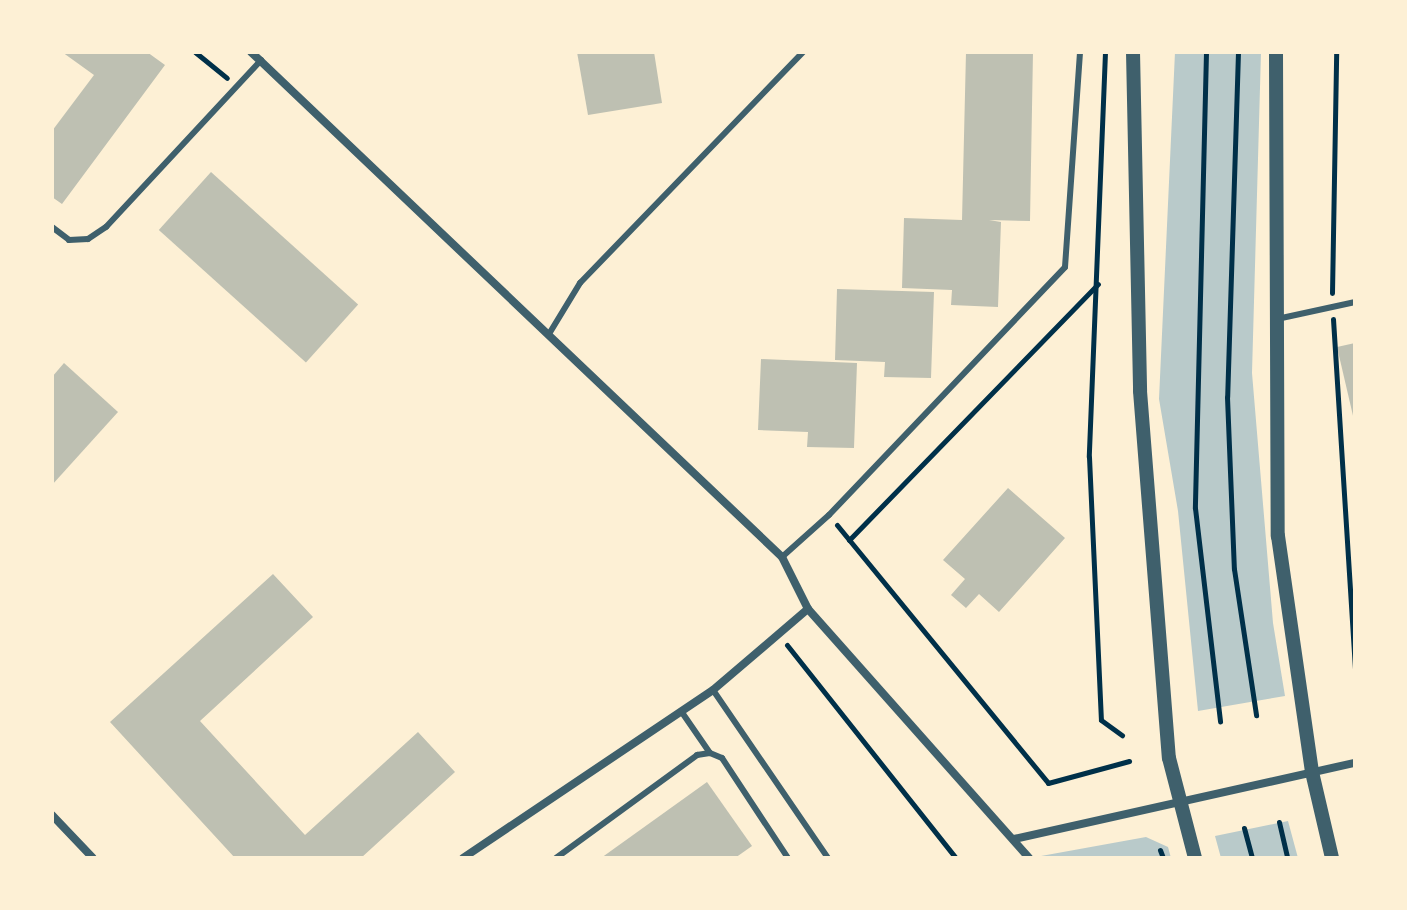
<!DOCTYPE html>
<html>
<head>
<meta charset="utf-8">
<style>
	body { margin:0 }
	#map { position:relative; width:1407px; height:910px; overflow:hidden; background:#fdf0d5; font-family:"Work Sans",sans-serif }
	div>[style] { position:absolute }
	.green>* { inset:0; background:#b9caca }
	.building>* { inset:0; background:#bec0b2; transform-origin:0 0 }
	.path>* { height:5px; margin:-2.5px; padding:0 2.5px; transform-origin:2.5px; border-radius:2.5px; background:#003049 }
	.service>* { height:6px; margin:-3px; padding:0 3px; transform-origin:3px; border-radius:3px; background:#3f606c }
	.minor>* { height:8px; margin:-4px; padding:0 4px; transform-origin:4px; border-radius:4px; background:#3f606c }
	.tertiary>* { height:14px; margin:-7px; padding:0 7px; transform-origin:7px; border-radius:7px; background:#3f606c }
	span { translate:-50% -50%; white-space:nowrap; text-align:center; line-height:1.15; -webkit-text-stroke:6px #fdf0d5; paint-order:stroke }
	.frame { position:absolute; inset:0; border:54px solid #fdf0d5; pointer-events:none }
</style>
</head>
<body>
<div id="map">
	<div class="green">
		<div style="clip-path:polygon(1175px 52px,1261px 52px,1252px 373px,1273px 623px,1285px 696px,1198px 711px,1178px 511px,1159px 399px)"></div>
		<div style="clip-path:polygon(1288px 821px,1298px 858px,1221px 858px,1215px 836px)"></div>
		<div style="clip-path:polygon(1146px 837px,1168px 847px,1171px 858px,1041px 856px)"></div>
	</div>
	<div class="building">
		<div style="clip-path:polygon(62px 52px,147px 52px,165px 65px,62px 204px,52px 197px,52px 131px,94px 75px)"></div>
		<div style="clip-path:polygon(577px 52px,654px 52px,662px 103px,588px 115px)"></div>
		<div style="clip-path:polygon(966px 52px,1033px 52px,1030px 221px,989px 220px,1001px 222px,998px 307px,951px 305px,952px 290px,902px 288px,904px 218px,962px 220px)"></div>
		<div style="left:211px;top:172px;width:198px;height:78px;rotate:42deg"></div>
		<div style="clip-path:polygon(837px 289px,934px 292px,931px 378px,884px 377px,885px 362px,835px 360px)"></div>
		<div style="clip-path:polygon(1355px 343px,1355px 420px,1354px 420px,1337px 347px)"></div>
		<div style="clip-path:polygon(761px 359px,857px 363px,854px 448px,807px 447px,808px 432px,758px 430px)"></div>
		<div style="clip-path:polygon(64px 363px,118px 412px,52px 485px,52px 377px)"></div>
		<div style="clip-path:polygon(1008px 488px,1065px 538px,999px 612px,979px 594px,966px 608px,951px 595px,965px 579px,943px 560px)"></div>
		<div style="clip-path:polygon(273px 574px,313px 617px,200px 721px,305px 835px,418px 732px,455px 772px,361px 858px,235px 858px,110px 722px)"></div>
		<div style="clip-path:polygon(707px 782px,752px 846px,735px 858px,601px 858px)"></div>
	</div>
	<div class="path">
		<div style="left:195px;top:52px;width:41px;rotate:39.1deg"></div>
		<div style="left:1105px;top:52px;width:405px;rotate:92.3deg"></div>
		<div style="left:1089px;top:457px;width:263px;rotate:87.4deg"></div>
		<div style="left:1101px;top:720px;width:26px;rotate:36deg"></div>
		<div style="left:1206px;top:52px;width:456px;rotate:91.4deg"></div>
		<div style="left:1195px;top:508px;width:215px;rotate:83.3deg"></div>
		<div style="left:1238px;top:52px;width:345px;rotate:91.8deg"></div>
		<div style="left:1227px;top:397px;width:172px;rotate:87.7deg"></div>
		<div style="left:1234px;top:569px;width:148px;rotate:81.4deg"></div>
		<div style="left:1332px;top:293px;width:241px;rotate:-89deg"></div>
		<div style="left:1333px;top:319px;width:355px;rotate:86.4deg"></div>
		<div style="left:837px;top:525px;width:333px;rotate:50.7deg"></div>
		<div style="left:1048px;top:783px;width:84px;rotate:-15.2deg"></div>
		<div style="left:849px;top:540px;width:357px;rotate:-45.8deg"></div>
		<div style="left:787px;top:645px;width:272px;rotate:51.6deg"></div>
		<div style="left:1279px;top:822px;width:37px;rotate:77deg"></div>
		<div style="left:1244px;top:828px;width:31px;rotate:75deg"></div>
		<div style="left:1160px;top:850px;width:9px;rotate:69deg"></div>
	</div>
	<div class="service">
		<div style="left:52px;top:227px;width:21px;rotate:37deg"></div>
		<div style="left:69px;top:240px;width:19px;rotate:-3deg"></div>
		<div style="left:88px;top:239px;width:22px;rotate:-34deg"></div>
		<div style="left:106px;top:227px;width:228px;rotate:-47.1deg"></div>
		<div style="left:1277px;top:319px;width:80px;rotate:-12.3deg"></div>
		<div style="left:549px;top:334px;width:60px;rotate:-58.7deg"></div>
		<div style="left:580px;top:283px;width:321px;rotate:-46deg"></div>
		<div style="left:782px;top:557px;width:63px;rotate:-41.8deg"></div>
		<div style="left:829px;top:515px;width:342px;rotate:-46.4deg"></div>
		<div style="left:1065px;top:267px;width:216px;rotate:-86deg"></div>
		<div style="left:713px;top:690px;width:204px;rotate:55.6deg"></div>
		<div style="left:681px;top:711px;width:51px;rotate:55.4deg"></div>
		<div style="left:710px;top:753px;width:13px;rotate:23deg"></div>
		<div style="left:722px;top:758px;width:120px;rotate:56.6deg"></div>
		<div style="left:556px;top:858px;width:175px;rotate:-36.1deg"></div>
		<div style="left:697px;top:755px;width:13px;rotate:-9deg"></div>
	</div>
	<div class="minor">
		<div style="left:251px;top:52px;width:733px;rotate:43.56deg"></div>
		<div style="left:782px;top:557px;width:58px;rotate:63.4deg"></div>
		<div style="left:808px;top:609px;width:333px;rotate:48.4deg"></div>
		<div style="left:52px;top:815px;width:59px;rotate:46.4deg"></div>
		<div style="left:1014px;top:839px;width:349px;rotate:-12.6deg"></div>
		<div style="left:463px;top:858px;width:301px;rotate:-33.9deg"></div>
		<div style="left:713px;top:690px;width:125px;rotate:-40.5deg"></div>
	</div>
	<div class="tertiary">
		<div style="left:1133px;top:52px;width:339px;rotate:88.8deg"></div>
		<div style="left:1140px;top:391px;width:368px;rotate:85.5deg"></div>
		<div style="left:1169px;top:758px;width:103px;rotate:75.4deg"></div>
		<div style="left:1276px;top:52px;width:484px;rotate:89.8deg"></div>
		<div style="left:1278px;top:536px;width:238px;rotate:81.8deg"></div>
		<div style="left:1312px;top:772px;width:88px;rotate:76.9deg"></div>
	</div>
	<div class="frame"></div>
</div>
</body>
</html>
